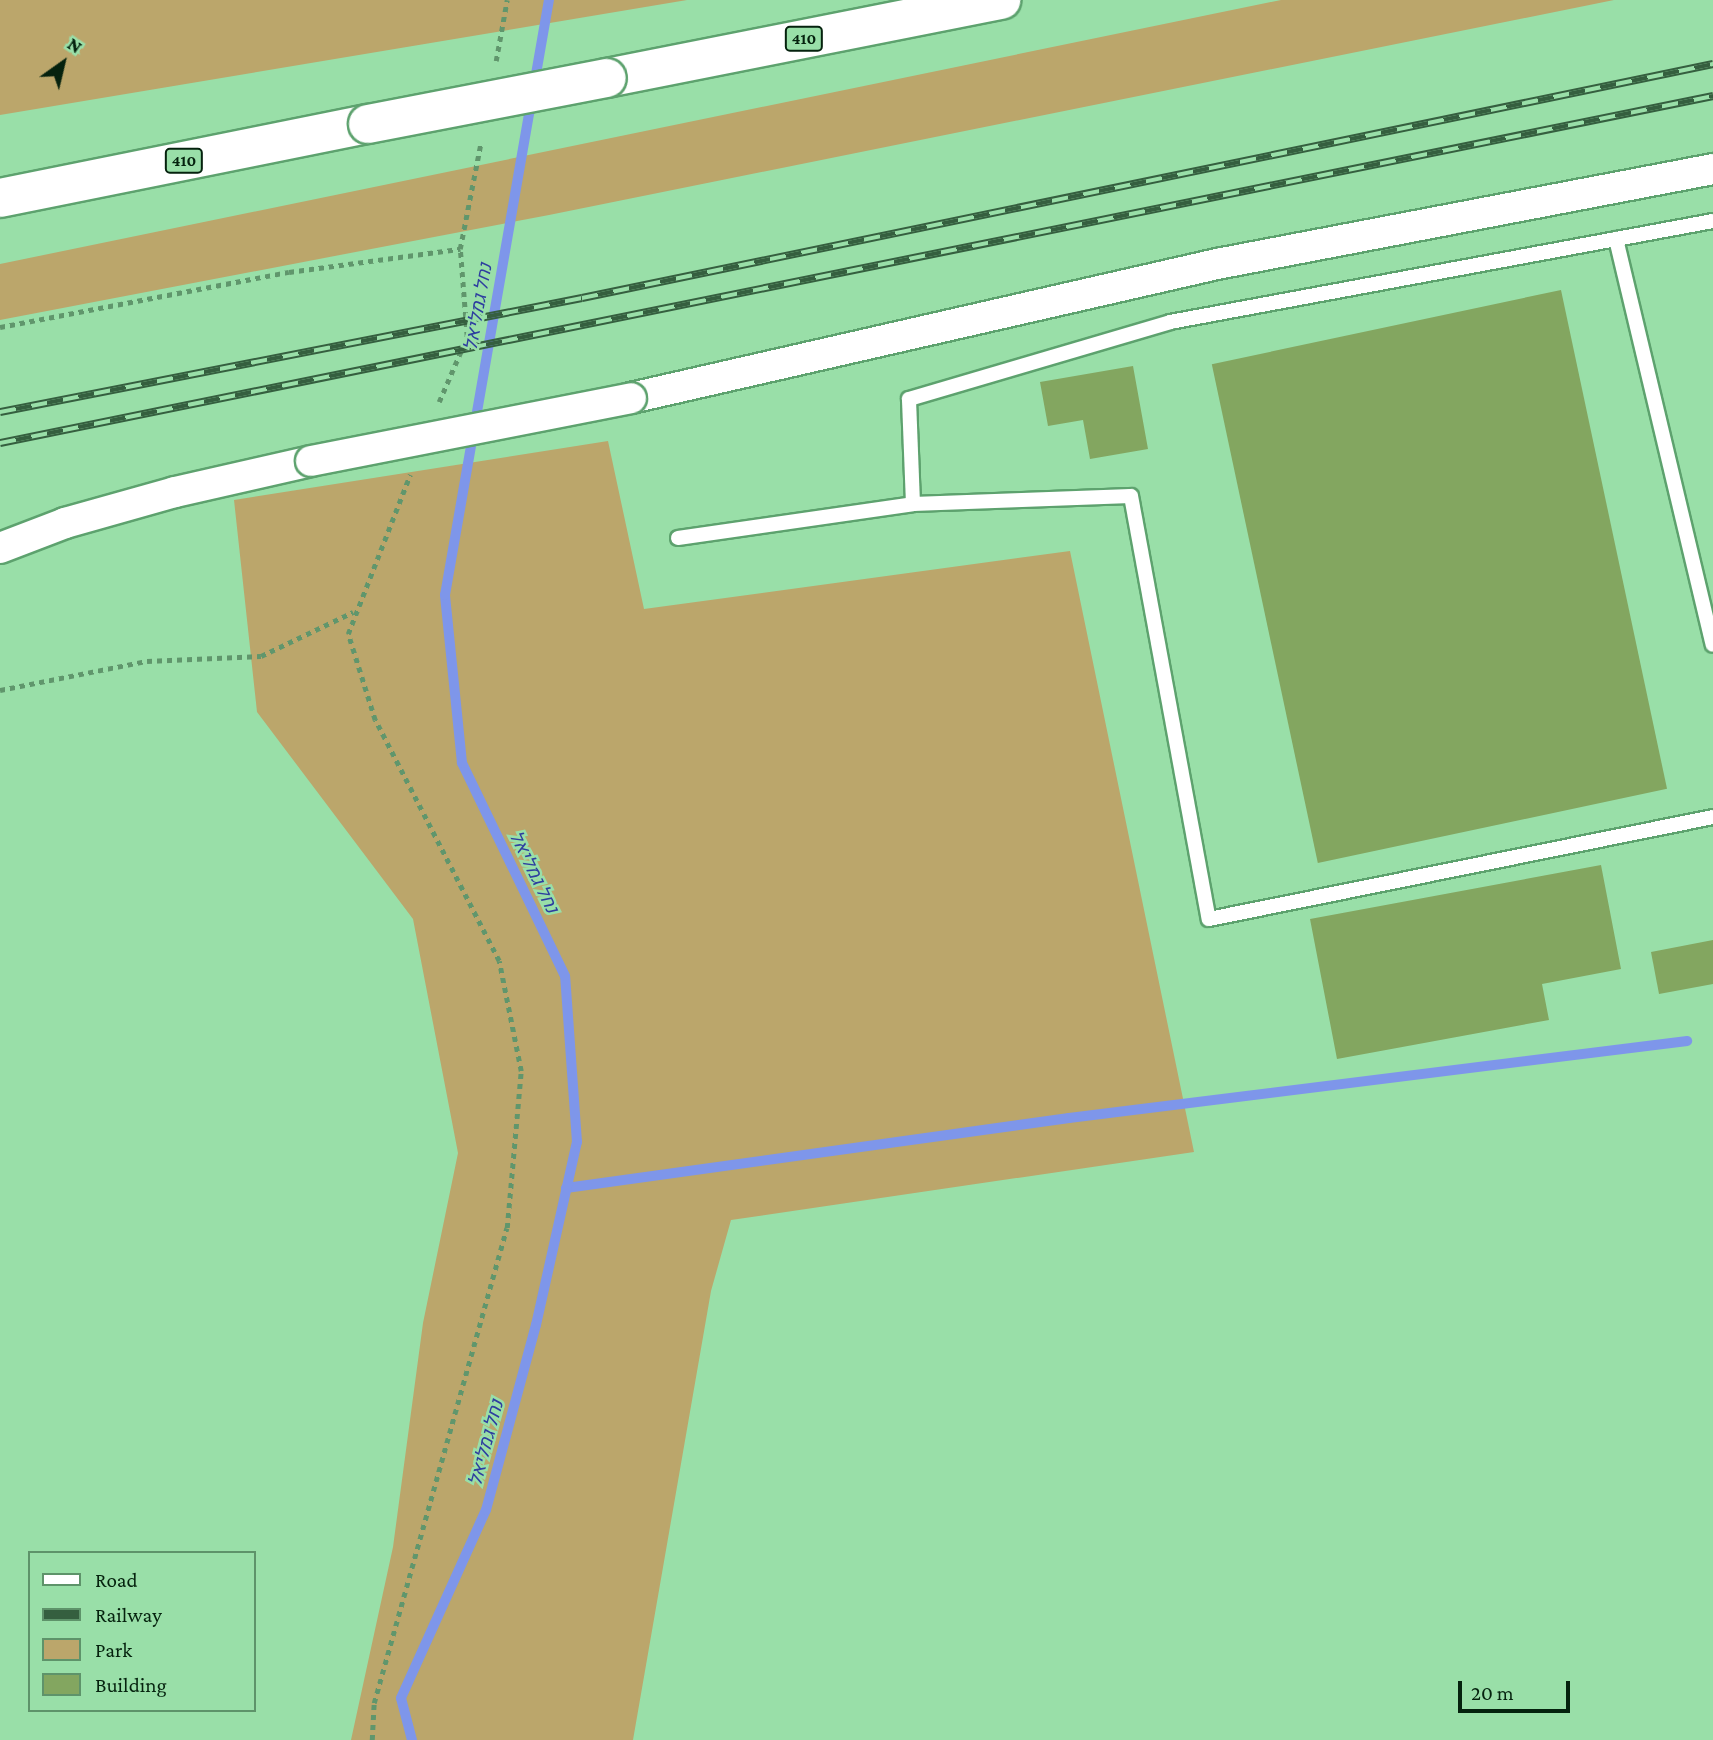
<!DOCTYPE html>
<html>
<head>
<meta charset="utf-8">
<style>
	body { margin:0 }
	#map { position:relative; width:1713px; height:1740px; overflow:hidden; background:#99dfa8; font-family:"Crimson Pro",Heebo,serif }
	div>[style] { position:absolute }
	.green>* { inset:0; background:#bba66b }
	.stream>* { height:10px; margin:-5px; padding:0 5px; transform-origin:5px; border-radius:5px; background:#7e96ea }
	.building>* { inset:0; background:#83a660; transform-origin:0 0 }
	.path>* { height:4.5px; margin-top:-2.25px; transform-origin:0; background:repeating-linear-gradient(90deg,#60966c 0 5px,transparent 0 10px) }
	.roads { filter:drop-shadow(2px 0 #5da26e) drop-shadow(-2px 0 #5da26e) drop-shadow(0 2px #5da26e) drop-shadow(0 -2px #5da26e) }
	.service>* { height:14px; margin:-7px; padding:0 7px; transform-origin:7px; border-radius:7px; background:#fff }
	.minor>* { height:30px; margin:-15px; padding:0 15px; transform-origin:15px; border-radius:15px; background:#fff }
	.primary>* { height:38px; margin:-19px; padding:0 19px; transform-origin:19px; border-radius:19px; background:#fff }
	.rail>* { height:8px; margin-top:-4px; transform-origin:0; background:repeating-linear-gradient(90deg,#99dfa8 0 16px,#355f3f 0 32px); box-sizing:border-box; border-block:2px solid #355f3f }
	.bridges { filter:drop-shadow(2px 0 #5da26e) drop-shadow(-2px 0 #5da26e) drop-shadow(0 2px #5da26e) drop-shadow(0 -2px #5da26e) }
	.minor-bridge>* { height:30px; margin:-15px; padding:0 15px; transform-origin:15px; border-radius:15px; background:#fff }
	.primary-bridge>* { height:38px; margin:-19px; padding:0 19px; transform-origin:19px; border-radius:19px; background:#fff }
	span { translate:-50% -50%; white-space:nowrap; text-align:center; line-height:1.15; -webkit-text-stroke:5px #99dfa8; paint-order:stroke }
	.shield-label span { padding:2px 5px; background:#99dfa8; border:2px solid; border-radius:5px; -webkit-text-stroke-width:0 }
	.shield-label { font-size:16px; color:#05220e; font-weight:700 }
	.water-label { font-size:19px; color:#2e3e9f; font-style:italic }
	.legend { position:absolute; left:28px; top:1551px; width:228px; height:161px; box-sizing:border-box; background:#99dfa8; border:2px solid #5e936a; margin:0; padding:9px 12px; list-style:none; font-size:21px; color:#05220e }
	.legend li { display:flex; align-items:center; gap:14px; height:35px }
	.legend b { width:35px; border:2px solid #5e936a }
	.north { position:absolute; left:28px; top:28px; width:70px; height:70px; -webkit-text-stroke:5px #99dfa8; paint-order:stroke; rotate:34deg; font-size:19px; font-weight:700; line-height:28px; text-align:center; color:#05220e }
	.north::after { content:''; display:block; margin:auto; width:24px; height:32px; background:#05220e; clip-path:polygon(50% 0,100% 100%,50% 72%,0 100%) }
	.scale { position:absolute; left:1458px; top:1681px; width:112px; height:32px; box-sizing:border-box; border:4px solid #05220e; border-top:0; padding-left:9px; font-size:21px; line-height:24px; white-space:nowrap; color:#05220e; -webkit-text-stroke:5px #99dfa8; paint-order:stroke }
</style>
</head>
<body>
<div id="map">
	<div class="green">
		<div style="clip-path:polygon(0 0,687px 0,0 115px)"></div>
		<div style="clip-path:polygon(1281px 0,1614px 0,549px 215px,0 320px,0 264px)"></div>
		<div style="clip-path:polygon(608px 441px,644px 609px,1070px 551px,1194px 1152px,731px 1220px,711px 1291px,633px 1740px,351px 1740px,393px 1547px,423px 1323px,458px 1153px,413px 919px,257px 712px,234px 500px)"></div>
	</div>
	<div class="stream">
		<div style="left:566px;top:1188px;width:508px;rotate:-7.92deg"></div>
		<div style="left:1069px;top:1118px;width:623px;rotate:-7.1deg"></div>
		<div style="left:412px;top:1740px;width:43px;rotate:-104.7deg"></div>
		<div style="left:401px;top:1698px;width:206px;rotate:-65.7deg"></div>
		<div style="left:486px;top:1510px;width:192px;rotate:-74.9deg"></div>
		<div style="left:536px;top:1325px;width:188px;rotate:-77.4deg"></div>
		<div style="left:577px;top:1142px;width:166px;rotate:-94.1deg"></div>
		<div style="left:565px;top:976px;width:237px;rotate:-115.8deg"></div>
		<div style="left:462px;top:763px;width:169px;rotate:-95.8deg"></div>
		<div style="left:445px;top:595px;width:604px;rotate:-80.09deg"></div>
	</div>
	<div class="building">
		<div style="left:1561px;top:290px;width:510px;height:357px;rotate:78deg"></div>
		<div style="clip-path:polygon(1133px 366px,1148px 449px,1090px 459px,1083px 420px,1048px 426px,1040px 382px)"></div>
		<div style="clip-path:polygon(1601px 865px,1621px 969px,1542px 984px,1549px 1020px,1337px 1059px,1310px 919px)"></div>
		<div style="clip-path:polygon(1713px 940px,1713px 984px,1659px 994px,1651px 952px)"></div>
	</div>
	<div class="path">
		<div style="left:496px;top:61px;width:62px;rotate:-79.8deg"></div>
		<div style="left:0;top:327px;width:294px;rotate:-10.8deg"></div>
		<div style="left:289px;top:272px;width:173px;rotate:-7.7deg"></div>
		<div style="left:439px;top:402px;width:71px;rotate:-66.7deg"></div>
		<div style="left:467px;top:337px;width:88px;rotate:-94.5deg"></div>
		<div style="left:460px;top:249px;width:109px;rotate:-78.9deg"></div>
		<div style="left:0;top:690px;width:150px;rotate:-11.2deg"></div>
		<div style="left:147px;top:661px;width:114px;rotate:-2.5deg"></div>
		<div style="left:261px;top:656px;width:102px;rotate:-25.6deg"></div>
		<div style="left:372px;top:1740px;width:37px;rotate:-87deg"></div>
		<div style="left:374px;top:1703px;width:493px;rotate:-74.4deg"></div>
		<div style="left:507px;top:1228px;width:158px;rotate:-84.9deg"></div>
		<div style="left:521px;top:1071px;width:112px;rotate:-101.3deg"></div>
		<div style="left:499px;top:961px;width:271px;rotate:-117.2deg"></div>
		<div style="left:375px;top:720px;width:90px;rotate:-107.4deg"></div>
		<div style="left:348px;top:634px;width:171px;rotate:-68.7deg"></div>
	</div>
	<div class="roads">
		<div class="service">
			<div style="left:1616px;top:239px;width:417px;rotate:76.6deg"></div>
			<div style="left:913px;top:504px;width:105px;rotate:-92.2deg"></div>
			<div style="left:909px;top:399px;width:272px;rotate:-16.4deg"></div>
			<div style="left:1170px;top:322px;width:552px;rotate:-10.54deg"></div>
			<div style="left:678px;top:538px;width:237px;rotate:-8.2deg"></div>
			<div style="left:913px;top:504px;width:218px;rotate:-2.1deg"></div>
			<div style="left:1131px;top:496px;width:430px;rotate:79.6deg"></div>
			<div style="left:1209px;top:919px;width:514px;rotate:-11.44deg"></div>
		</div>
		<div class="minor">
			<div style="left:631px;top:398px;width:601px;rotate:-12.88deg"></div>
			<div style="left:1217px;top:264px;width:505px;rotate:-10.84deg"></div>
			<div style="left:0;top:548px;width:70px;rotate:-21deg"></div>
			<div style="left:65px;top:523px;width:114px;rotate:-15.7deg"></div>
			<div style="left:175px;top:492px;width:139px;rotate:-12.8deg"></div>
		</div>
		<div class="primary">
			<div style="left:607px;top:78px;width:402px;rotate:-11.2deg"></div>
			<div style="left:0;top:198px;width:375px;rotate:-11.4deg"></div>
		</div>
	</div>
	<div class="rail">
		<div style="left:0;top:412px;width:593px;rotate:-11.08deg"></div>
		<div style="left:582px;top:298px;width:1155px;rotate:-11.69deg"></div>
		<div style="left:0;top:443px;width:1748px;rotate:-11.45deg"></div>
	</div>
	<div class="bridges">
		<div class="minor-bridge">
			<div style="left:311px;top:461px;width:326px;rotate:-11.1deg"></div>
		</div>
		<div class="primary-bridge">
			<div style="left:368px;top:124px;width:243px;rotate:-10.9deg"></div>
		</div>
	</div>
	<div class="shield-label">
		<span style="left:804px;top:39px">410</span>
		<span style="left:184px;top:161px">410</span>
	</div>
	<div class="water-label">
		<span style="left:478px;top:307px;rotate:-80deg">נחל גמליאל</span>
		<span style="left:534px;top:872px;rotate:64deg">נחל גמליאל</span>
		<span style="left:486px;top:1443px;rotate:-75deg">נחל גמליאל</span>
	</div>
	<ul class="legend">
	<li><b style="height:9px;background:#fff"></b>Road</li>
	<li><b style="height:9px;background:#355f3f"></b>Railway</li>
	<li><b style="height:19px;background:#bba66b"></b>Park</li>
	<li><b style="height:19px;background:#83a660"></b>Building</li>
	</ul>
	<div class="north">N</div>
	<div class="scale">20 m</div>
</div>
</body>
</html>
